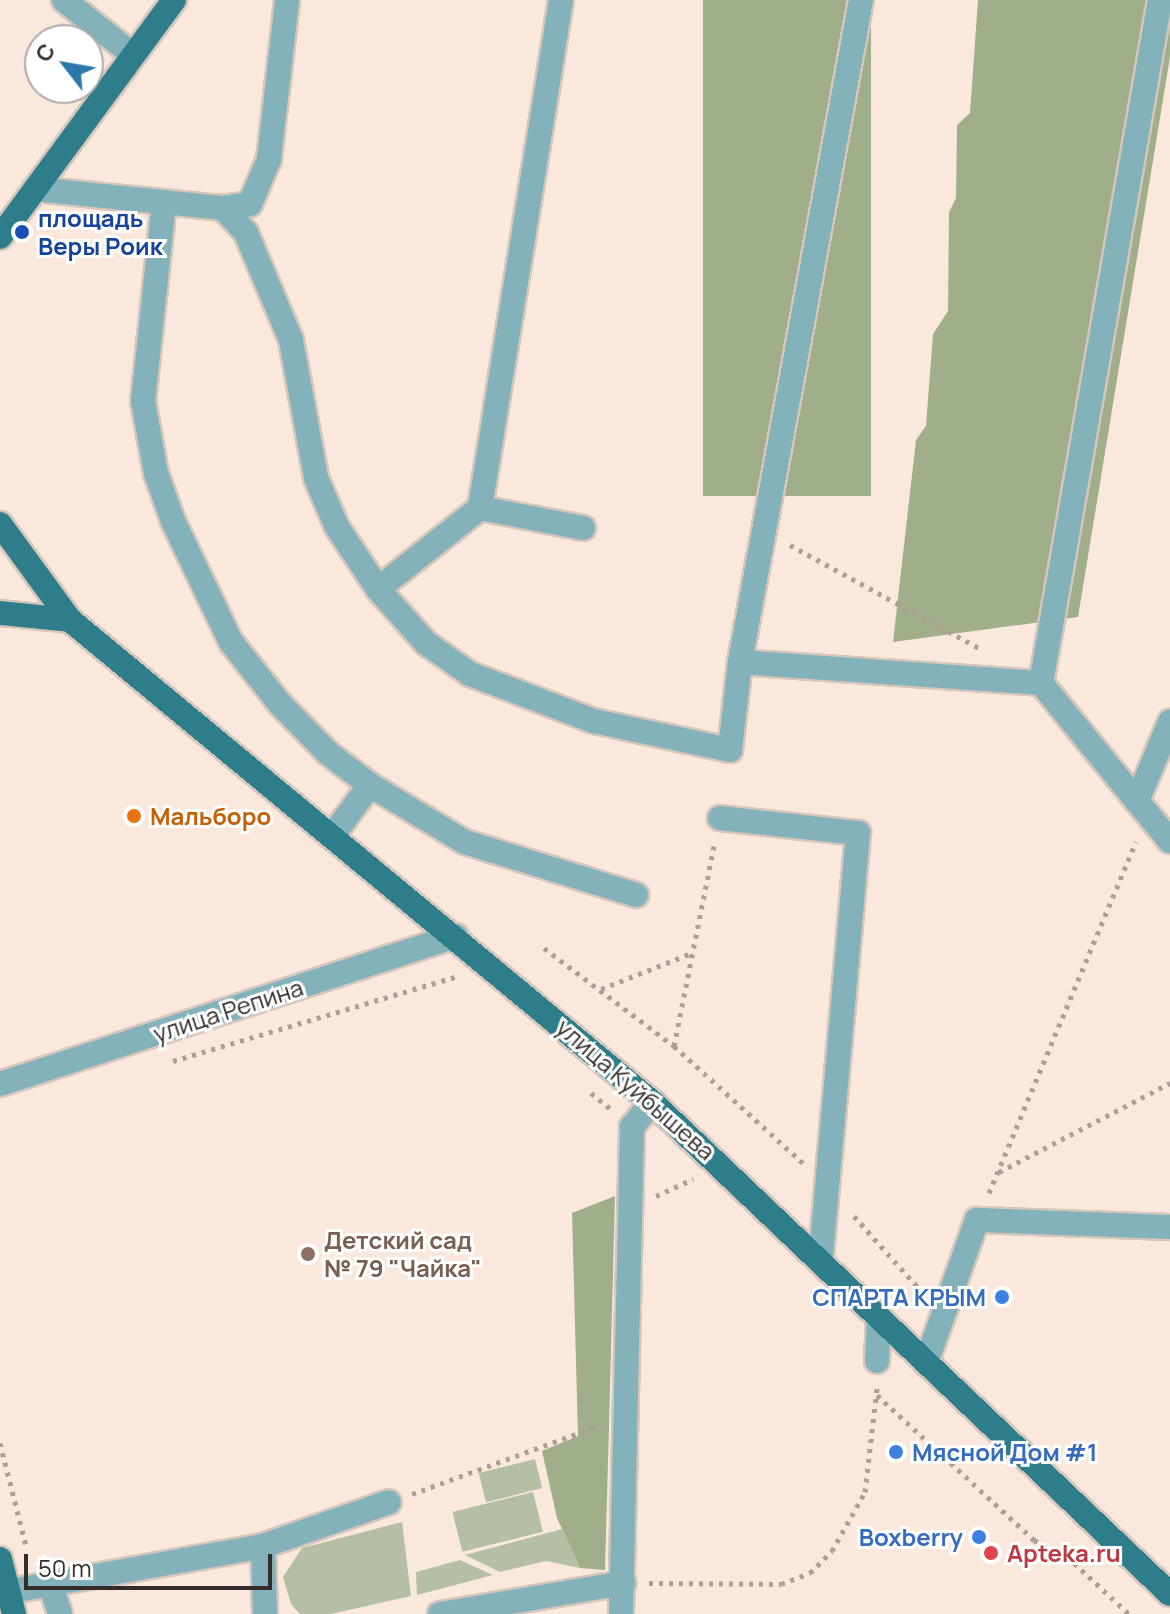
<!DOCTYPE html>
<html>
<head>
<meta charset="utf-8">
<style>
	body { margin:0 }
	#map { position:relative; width:1170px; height:1614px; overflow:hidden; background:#fae8dc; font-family:Manrope,sans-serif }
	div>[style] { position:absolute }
	.green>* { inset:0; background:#b4bfa4; transform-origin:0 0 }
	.forest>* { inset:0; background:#a0af8a; transform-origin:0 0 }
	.path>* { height:5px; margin-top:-2.5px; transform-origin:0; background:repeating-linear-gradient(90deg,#ad9f96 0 4px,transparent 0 10px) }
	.roads { filter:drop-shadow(2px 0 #d6c6bc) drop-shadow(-2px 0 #d6c6bc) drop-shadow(0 2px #d6c6bc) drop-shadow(0 -2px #d6c6bc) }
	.minor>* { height:24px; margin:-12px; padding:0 12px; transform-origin:12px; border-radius:12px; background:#83b2bb }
	.major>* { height:24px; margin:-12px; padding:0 12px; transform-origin:12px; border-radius:12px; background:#2e7d8b }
	.dots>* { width:22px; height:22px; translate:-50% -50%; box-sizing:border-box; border:4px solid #fff; border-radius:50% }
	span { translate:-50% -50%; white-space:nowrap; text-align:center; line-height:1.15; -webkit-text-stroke:6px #fff; paint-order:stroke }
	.transit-label { font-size:24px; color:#164399; font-weight:700 }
	.left { translate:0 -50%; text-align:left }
	.food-label { font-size:24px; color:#c56008; font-weight:700 }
	.street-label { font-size:24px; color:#332c28 }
	.education-label { font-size:24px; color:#785e54; font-weight:700 }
	.shop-label { font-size:24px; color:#366cbe; font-weight:700 }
	.right { translate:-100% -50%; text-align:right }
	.health-label { font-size:24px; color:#be3a42; font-weight:700 }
	.north { position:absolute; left:24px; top:24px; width:80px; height:80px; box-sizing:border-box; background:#fff; border:2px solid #adaba9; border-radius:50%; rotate:301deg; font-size:22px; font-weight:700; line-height:32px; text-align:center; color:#332c28 }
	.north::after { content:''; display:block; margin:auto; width:28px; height:36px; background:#2c78ab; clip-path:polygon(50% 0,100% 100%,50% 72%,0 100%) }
	.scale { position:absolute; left:24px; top:1554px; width:248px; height:36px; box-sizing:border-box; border:4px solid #332c28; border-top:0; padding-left:10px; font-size:24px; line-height:28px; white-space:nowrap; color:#332c28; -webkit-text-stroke:6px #fff; paint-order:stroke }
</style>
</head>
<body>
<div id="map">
	<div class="green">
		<div style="left:535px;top:1459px;width:30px;height:58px;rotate:76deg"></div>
		<div style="left:533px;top:1492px;width:41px;height:83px;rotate:76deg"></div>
		<div style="clip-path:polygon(402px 1522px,411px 1596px,331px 1614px,300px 1614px,291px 1604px,283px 1577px,302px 1548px)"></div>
		<div style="clip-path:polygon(562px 1529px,580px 1568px,546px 1561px,500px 1572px,465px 1555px)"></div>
		<div style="clip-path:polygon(460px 1560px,493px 1575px,417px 1595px,416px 1572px)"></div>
	</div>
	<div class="forest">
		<div style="left:703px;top:0;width:168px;height:496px"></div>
		<div style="clip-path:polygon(978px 0,1170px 0,1170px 57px,1078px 617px,893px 642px,916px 440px,926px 426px,933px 334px,948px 311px,949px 212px,956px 198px,957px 125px,970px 113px)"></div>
		<div style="clip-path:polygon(615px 1196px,609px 1427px,605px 1570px,580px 1568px,557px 1518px,542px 1451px,578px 1436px,572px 1213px)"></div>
	</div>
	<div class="path">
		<div style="left:790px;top:545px;width:217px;rotate:28.6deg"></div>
		<div style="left:544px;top:948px;width:163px;rotate:37deg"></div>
		<div style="left:674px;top:1046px;width:174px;rotate:42.2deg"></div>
		<div style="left:601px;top:989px;width:98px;rotate:-21.6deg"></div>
		<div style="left:674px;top:1046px;width:205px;rotate:-78.7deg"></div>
		<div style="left:173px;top:1061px;width:294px;rotate:-16.6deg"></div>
		<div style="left:591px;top:1093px;width:26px;rotate:39deg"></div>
		<div style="left:999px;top:1172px;width:193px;rotate:-27.5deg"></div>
		<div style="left:989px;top:1193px;width:381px;rotate:-67.3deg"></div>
		<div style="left:656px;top:1196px;width:41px;rotate:-24.7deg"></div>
		<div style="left:854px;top:1216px;width:102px;rotate:48.2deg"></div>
		<div style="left:877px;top:1395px;width:214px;rotate:42.7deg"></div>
		<div style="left:1034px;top:1540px;width:46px;rotate:29.9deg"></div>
		<div style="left:1074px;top:1563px;width:75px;rotate:42.8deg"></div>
		<div style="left:0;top:1443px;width:106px;rotate:75.8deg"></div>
		<div style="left:412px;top:1494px;width:198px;rotate:-20.1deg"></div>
		<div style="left:649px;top:1583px;width:132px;rotate:0.4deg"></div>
		<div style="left:781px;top:1584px;width:31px;rotate:-21deg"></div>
		<div style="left:810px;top:1573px;width:31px;rotate:-45deg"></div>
		<div style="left:832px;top:1551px;width:68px;rotate:-60.8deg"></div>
		<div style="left:865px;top:1492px;width:105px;rotate:-83.4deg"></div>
	</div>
	<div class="roads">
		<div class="minor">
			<div style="left:64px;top:0;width:88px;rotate:38.6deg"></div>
			<div style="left:561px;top:0;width:514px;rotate:99.06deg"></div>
			<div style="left:480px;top:508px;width:105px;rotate:11deg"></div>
			<div style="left:861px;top:0;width:673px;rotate:100.36deg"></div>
			<div style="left:740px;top:662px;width:302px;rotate:4deg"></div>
			<div style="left:1160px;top:0;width:693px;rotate:99.88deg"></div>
			<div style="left:1041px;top:683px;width:152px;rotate:50.9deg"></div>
			<div style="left:1137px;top:801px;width:86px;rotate:-67.3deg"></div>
			<div style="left:35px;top:189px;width:189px;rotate:5.8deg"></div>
			<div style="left:223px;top:208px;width:34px;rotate:47deg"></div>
			<div style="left:246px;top:233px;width:116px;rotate:67.2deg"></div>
			<div style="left:291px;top:340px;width:140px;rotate:79.7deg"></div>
			<div style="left:316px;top:478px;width:53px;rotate:66.8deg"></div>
			<div style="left:337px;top:527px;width:74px;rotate:56.5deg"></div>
			<div style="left:378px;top:589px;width:72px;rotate:48.4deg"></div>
			<div style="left:426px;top:643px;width:54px;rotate:35.2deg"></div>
			<div style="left:470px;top:674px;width:133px;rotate:20.8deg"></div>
			<div style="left:594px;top:721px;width:139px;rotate:12deg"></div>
			<div style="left:730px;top:750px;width:89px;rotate:-83.5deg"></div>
			<div style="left:164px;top:202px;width:200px;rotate:96deg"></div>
			<div style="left:143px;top:401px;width:73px;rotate:79.8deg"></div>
			<div style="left:156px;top:473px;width:51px;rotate:70.5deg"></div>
			<div style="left:173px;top:521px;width:134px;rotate:64.4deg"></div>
			<div style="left:231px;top:642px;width:80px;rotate:51.6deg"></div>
			<div style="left:281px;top:705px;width:67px;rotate:45.6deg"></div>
			<div style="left:328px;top:753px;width:53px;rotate:37.3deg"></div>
			<div style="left:223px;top:208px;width:27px;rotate:-8deg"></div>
			<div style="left:250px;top:204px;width:49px;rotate:-67.1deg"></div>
			<div style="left:269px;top:159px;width:160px;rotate:-83.5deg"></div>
			<div style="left:378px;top:589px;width:130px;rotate:-38.5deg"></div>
			<div style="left:1137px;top:801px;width:52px;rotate:50.5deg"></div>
			<div style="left:720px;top:818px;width:139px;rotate:6.2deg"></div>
			<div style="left:858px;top:833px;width:428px;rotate:95deg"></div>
			<div style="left:333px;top:835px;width:62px;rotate:-53.5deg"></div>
			<div style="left:370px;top:785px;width:111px;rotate:31deg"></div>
			<div style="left:465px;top:842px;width:179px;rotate:17.2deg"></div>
			<div style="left:0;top:1084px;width:479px;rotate:-18deg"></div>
			<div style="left:877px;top:1361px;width:45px;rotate:-87.5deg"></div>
			<div style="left:926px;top:1363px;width:152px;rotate:-70.4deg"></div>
			<div style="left:977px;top:1220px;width:193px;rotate:2.1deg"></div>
			<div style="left:263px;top:1546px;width:68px;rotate:88.3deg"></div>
			<div style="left:50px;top:1583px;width:33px;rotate:72deg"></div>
			<div style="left:0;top:1593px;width:267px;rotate:-10.1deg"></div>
			<div style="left:263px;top:1546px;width:133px;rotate:-19.2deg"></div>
			<div style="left:440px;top:1614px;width:186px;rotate:-9.6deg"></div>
			<div style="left:621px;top:1614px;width:487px;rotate:-88.7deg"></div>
			<div style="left:632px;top:1127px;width:32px;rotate:-51deg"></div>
		</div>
		<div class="major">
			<div style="left:0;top:237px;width:294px;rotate:-53.7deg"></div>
			<div style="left:0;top:524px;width:119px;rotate:53.9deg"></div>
			<div style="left:70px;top:620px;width:756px;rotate:39.63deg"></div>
			<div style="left:652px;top:1102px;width:714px;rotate:43.53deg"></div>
			<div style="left:0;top:613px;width:70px;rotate:5.7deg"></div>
			<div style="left:0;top:1559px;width:57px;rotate:75.7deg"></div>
		</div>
	</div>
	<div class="dots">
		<div style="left:22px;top:232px;background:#1a4fb4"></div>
		<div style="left:134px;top:816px;background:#e8710a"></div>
		<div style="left:308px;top:1254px;background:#8d6e63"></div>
		<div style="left:1002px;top:1297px;background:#3f7fe0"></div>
		<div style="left:896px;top:1452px;background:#3f7fe0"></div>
		<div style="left:979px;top:1537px;background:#3f7fe0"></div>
		<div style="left:991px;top:1553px;background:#e0444e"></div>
	</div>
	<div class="transit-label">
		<span class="left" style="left:38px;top:232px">площадь<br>Веры Роик</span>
	</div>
	<div class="food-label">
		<span class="left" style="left:150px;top:816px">Мальборо</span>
	</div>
	<div class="street-label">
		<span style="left:228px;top:1010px;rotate:-18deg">улица Репина</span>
		<span style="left:636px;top:1089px;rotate:41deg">улица Куйбышева</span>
	</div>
	<div class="education-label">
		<span class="left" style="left:324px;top:1254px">Детский сад<br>№ 79 "Чайка"</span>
	</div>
	<div class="shop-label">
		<span class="right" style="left:986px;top:1297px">СПАРТА КРЫМ</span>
		<span class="left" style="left:912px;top:1452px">Мясной Дом #1</span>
		<span class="right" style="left:963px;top:1537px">Boxberry</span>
	</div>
	<div class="health-label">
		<span class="left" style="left:1007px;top:1553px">Apteka.ru</span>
	</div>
	<div class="north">С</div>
	<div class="scale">50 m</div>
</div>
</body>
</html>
